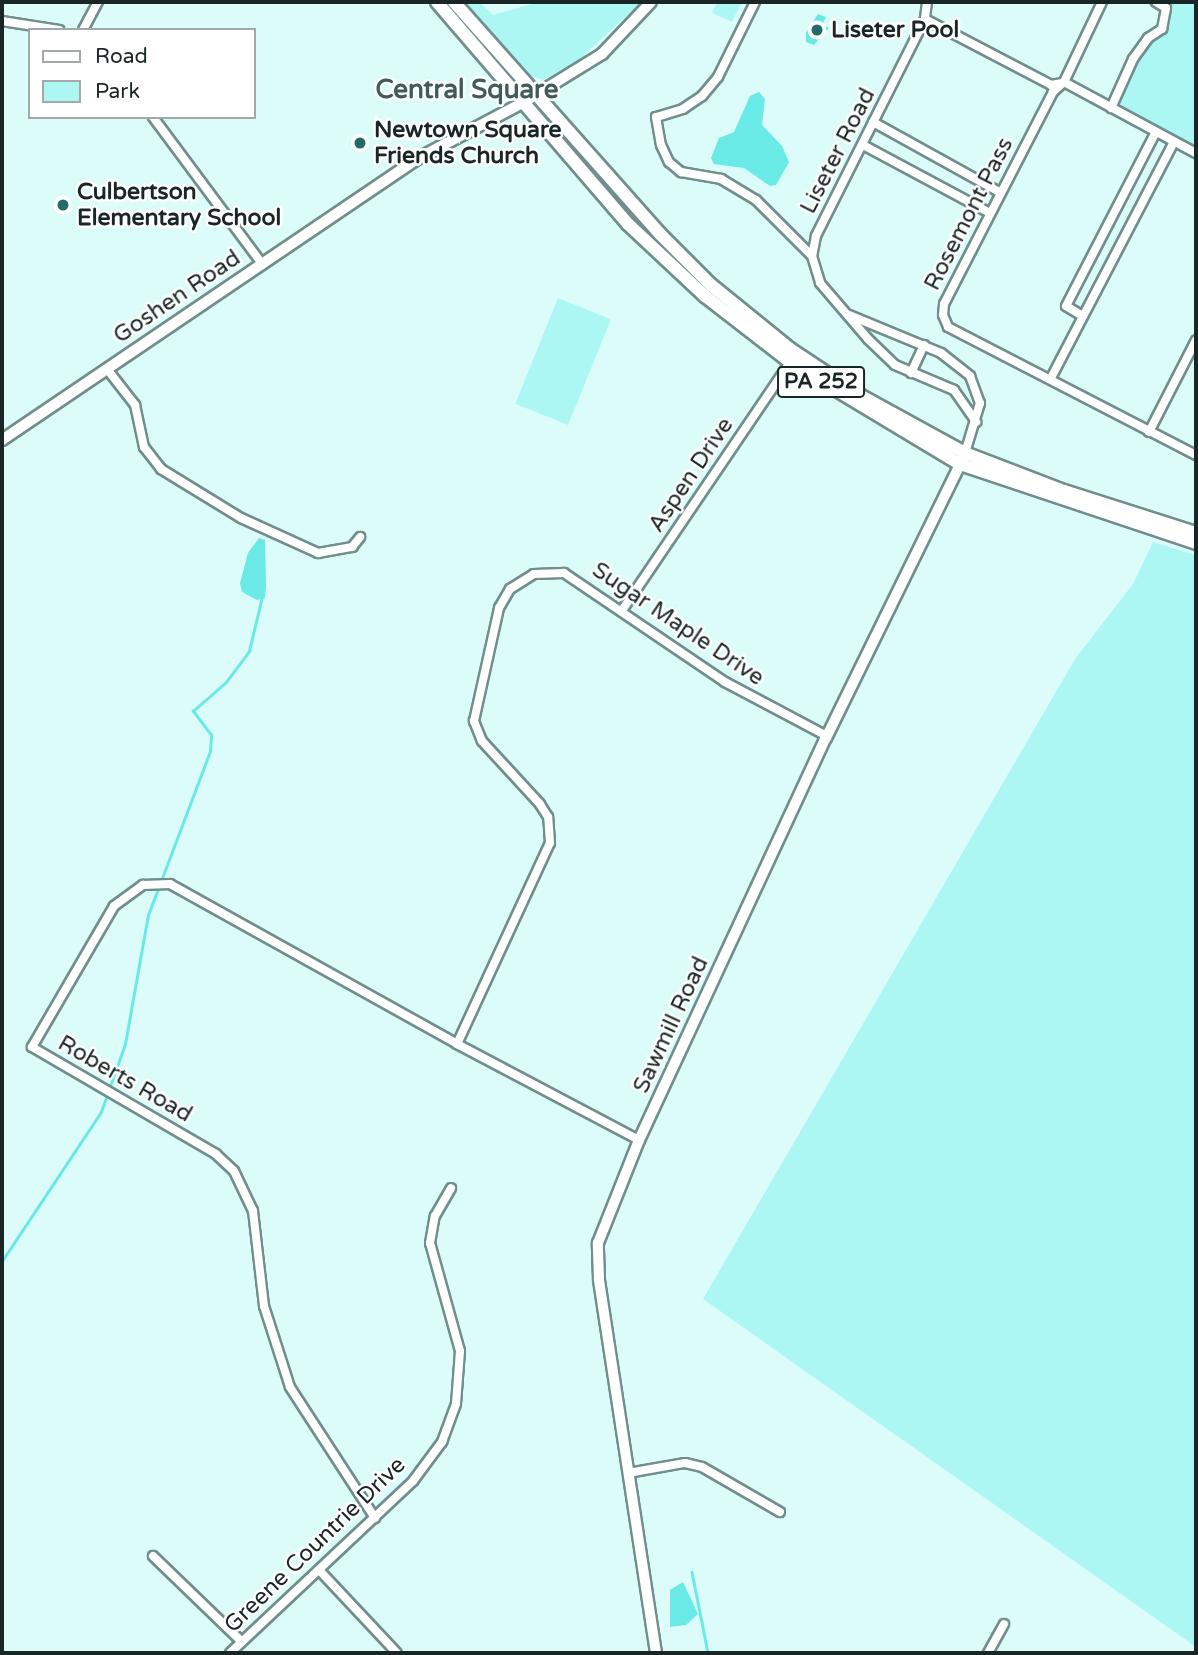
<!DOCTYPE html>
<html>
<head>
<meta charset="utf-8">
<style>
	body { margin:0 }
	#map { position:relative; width:1198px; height:1655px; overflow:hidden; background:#dcfcfa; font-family:"Varela Round",sans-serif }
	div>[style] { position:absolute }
	.green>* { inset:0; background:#acf7f4; transform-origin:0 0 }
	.water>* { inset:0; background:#6aeae7 }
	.stream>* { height:2.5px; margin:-1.25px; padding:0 1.25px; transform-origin:1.25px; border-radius:1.25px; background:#6aeae7 }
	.roads { filter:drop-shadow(2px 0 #718e8d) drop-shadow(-2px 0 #718e8d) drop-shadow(0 2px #718e8d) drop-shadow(0 -2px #718e8d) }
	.minor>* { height:8px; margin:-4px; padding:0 4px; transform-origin:4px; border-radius:4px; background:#fff }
	.tertiary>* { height:10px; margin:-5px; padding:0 5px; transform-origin:5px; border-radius:5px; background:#fff }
	.secondary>* { height:10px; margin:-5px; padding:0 5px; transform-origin:5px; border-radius:5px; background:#fff }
	.primary>* { height:12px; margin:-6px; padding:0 6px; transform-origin:6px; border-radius:6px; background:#fff }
	.dots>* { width:19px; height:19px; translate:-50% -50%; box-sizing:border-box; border:4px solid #fff; border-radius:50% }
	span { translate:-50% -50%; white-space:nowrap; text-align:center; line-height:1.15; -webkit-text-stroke:5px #fff; paint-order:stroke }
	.shield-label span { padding:2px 5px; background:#fff; border:2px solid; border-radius:5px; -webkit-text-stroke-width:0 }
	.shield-label { font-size:21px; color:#1a2625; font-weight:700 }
	.poi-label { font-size:23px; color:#1a2625; font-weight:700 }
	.left { translate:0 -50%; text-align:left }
	.street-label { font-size:23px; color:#1a2625 }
	.quarter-label { font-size:26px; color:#3f5b5a; font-weight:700 }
	.frame { position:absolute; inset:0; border:4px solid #1a2625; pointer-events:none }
	.legend { position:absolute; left:28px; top:28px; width:228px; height:91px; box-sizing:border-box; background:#fff; border:2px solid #a3a8a8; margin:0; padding:9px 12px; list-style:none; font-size:21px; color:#1a2625 }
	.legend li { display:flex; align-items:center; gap:14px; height:35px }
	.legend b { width:35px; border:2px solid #a3a8a8 }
</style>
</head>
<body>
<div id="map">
	<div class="green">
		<div style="clip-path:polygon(466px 2px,479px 2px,493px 15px,539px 2px,641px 2px,580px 59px,543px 80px,530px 75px)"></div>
		<div style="clip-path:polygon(717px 2px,742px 2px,732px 22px,712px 13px)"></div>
		<div style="clip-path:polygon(1165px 2px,1196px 2px,1196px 148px,1118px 105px,1143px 50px,1169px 23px,1171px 11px)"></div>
		<div style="left:558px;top:298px;width:57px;height:114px;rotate:22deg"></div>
		<div style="clip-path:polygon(1153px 542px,1196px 555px,1196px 1647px,703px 1299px,1075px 659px,1133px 584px)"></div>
	</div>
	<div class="water">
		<div style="clip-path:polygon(818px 14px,826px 17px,822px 25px,829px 28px,814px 45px,806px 42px,806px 32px)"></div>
		<div style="clip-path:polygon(759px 92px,765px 99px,762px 125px,782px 146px,789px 162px,776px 185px,770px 186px,744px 168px,714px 164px,711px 158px,719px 138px,734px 132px,750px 96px)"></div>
		<div style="clip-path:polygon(259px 538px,265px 540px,266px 586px,265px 598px,257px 600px,242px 592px,240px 583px,248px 553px)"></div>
		<div style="clip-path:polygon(683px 1582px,698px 1614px,686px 1625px,670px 1627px,670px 1590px)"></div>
	</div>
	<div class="stream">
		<div style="left:161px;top:881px;width:139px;rotate:-69.3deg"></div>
		<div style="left:210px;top:751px;width:16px;rotate:-86deg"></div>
		<div style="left:211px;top:735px;width:30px;rotate:-127deg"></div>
		<div style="left:193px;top:711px;width:44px;rotate:-41.3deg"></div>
		<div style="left:226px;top:682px;width:39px;rotate:-53deg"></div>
		<div style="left:249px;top:651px;width:56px;rotate:-76.5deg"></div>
		<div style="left:2px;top:1261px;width:179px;rotate:-56.4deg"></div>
		<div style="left:101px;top:1112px;width:72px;rotate:-70.6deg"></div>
		<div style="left:125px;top:1044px;width:131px;rotate:-79.9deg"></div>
		<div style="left:148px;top:915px;width:30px;rotate:-69deg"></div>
		<div style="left:692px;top:1572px;width:83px;rotate:78.8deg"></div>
	</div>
	<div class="roads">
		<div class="minor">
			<div style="left:755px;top:2px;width:84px;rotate:116.3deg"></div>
			<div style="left:718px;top:77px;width:25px;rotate:130deg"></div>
			<div style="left:702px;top:96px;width:23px;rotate:146deg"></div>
			<div style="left:683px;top:109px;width:28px;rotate:163deg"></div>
			<div style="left:656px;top:117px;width:28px;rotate:80deg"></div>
			<div style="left:661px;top:145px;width:19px;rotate:65deg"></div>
			<div style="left:669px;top:162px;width:16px;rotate:40deg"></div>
			<div style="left:681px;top:172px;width:41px;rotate:9.9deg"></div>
			<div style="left:721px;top:179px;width:41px;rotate:31deg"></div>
			<div style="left:756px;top:200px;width:79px;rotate:45deg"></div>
			<div style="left:927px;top:2px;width:17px;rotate:97deg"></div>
			<div style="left:925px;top:19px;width:243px;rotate:116.7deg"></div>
			<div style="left:816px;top:236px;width:20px;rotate:101deg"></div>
			<div style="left:812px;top:256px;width:28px;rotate:73deg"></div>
			<div style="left:820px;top:283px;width:74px;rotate:49.4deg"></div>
			<div style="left:868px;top:339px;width:37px;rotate:44deg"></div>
			<div style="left:895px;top:365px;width:64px;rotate:23deg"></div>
			<div style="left:954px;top:390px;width:39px;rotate:55deg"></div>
			<div style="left:925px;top:19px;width:142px;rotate:27.6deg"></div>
			<div style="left:1051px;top:85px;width:10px;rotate:-11deg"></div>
			<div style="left:2px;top:21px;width:58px;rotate:9deg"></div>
			<div style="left:83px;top:30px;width:32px;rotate:-62deg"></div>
			<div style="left:1064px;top:82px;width:15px;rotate:138deg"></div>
			<div style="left:1053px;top:92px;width:238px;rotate:117.2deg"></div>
			<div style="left:944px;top:304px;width:11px;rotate:95deg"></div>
			<div style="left:943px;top:315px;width:13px;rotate:67deg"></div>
			<div style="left:948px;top:327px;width:279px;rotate:27.3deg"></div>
			<div style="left:1064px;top:82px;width:150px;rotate:28.3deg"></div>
			<div style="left:1064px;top:82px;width:89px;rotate:-64.6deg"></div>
			<div style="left:1111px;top:108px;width:54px;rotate:-65.8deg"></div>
			<div style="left:1133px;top:59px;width:26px;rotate:-54deg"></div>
			<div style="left:1148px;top:38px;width:17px;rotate:-33deg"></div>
			<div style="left:1162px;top:29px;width:21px;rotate:-79deg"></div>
			<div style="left:1166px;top:8px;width:12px;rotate:-149deg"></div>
			<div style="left:153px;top:117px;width:184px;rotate:53.4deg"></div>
			<div style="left:873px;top:122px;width:146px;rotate:29deg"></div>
			<div style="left:863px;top:145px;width:144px;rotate:28.2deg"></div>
			<div style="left:849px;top:315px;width:100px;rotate:22.4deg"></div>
			<div style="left:941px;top:353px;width:37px;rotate:38deg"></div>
			<div style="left:970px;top:376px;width:29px;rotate:70deg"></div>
			<div style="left:980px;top:403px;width:52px;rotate:106.7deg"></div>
			<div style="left:1081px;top:315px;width:17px;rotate:-149deg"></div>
			<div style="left:1066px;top:306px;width:196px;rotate:-62.7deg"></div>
			<div style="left:107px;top:369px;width:46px;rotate:52.1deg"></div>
			<div style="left:135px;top:405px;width:43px;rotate:77.9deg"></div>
			<div style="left:144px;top:447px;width:28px;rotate:52deg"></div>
			<div style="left:161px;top:469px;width:94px;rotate:31.5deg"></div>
			<div style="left:241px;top:518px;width:85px;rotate:24.4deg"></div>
			<div style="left:318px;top:553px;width:35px;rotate:-10deg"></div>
			<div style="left:352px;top:547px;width:13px;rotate:-51deg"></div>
			<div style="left:911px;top:373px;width:31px;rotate:-65deg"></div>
			<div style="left:1051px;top:378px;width:266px;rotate:-62.5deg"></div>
			<div style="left:1149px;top:432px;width:103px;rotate:-62.9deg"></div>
			<div style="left:623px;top:609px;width:298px;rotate:-55.9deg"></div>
			<div style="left:457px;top:1044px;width:221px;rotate:-65.2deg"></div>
			<div style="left:550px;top:843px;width:26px;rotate:-94deg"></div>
			<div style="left:548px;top:817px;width:15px;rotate:-122deg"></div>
			<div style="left:540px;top:804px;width:86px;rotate:-132.6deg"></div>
			<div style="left:482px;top:741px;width:22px;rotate:-112deg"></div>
			<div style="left:474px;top:721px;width:116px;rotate:-77.5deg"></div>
			<div style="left:499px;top:608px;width:22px;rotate:-60deg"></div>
			<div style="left:510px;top:589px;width:28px;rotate:-32deg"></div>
			<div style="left:534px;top:574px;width:30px;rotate:-2deg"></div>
			<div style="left:564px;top:573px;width:194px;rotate:34.1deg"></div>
			<div style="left:725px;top:682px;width:115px;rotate:27.9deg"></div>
			<div style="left:628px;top:1473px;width:58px;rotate:-10deg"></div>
			<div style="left:685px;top:1463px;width:17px;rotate:13deg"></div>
			<div style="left:702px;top:1467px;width:90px;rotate:30deg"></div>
			<div style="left:375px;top:1518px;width:156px;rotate:-123deg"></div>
			<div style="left:290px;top:1387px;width:85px;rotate:-107.8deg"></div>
			<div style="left:264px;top:1306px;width:96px;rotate:-96.6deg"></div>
			<div style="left:253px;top:1211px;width:44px;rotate:-115.4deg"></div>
			<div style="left:234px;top:1171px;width:25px;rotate:-137deg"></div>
			<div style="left:216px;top:1154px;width:213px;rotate:-149.8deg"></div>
			<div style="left:32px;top:1047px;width:163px;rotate:-59.8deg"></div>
			<div style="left:114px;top:906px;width:36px;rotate:-36deg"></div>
			<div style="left:143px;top:885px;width:27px;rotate:-2deg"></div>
			<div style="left:170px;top:884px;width:329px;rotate:29.1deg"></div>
			<div style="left:457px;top:1044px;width:206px;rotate:27.8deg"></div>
			<div style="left:153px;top:1556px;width:122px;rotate:44deg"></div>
			<div style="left:320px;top:1571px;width:112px;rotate:46.8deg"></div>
			<div style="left:230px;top:1653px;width:251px;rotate:-43.2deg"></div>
			<div style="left:413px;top:1481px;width:49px;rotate:-53.4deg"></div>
			<div style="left:442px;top:1442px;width:40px;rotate:-69.8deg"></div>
			<div style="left:456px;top:1404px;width:53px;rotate:-85.7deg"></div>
			<div style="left:460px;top:1351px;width:112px;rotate:-105.5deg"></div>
			<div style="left:430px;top:1243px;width:27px;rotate:-80deg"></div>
			<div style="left:435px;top:1216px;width:32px;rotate:-60deg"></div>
			<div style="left:988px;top:1653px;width:33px;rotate:-61deg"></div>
		</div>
		<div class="tertiary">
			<div style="left:2px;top:440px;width:499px;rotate:-34.1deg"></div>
			<div style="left:415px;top:160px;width:123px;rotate:-28deg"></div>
			<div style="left:656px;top:1653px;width:378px;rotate:-98.7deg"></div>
			<div style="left:599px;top:1279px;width:36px;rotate:-92deg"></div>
			<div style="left:598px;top:1243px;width:111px;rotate:-68.3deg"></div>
			<div style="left:639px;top:1140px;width:443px;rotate:-65.1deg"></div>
			<div style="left:826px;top:738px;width:312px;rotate:-63.9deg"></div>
		</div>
		<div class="secondary">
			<div style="left:524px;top:102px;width:92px;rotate:-31.6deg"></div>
			<div style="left:602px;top:54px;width:71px;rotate:-46.7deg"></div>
		</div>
		<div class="primary">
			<div style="left:437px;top:2px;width:293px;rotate:49.3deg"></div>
			<div style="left:628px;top:224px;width:105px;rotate:43.1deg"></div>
			<div style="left:705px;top:296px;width:108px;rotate:37.8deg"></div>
			<div style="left:790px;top:362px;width:198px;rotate:31deg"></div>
			<div style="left:960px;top:464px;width:249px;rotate:18.5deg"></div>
			<div style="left:454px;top:2px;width:310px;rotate:48.4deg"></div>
			<div style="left:660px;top:234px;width:72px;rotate:45deg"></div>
			<div style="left:711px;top:285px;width:102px;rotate:39deg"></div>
			<div style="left:790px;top:349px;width:85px;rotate:33.5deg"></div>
			<div style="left:861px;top:396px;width:119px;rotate:28.7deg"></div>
			<div style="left:965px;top:453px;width:106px;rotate:21deg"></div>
			<div style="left:1064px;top:491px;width:139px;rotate:17.7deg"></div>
		</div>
	</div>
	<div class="dots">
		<div style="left:817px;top:30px;background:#216c6b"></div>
		<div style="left:360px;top:143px;background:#216c6b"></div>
		<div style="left:63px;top:205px;background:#216c6b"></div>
	</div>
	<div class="shield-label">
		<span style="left:821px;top:382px">PA 252</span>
	</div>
	<div class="poi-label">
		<span class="left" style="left:831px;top:30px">Liseter Pool</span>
		<span class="left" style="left:374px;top:143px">Newtown Square<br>Friends Church</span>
		<span class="left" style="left:77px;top:205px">Culbertson<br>Elementary School</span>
	</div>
	<div class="street-label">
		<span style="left:838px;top:151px;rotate:-63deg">Liseter Road</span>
		<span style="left:969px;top:214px;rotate:-63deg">Rosemont Pass</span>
		<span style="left:177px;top:297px;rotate:-34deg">Goshen Road</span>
		<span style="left:691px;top:475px;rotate:-56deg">Aspen Drive</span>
		<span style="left:678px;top:624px;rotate:34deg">Sugar Maple Drive</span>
		<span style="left:671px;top:1025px;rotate:-65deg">Sawmill Road</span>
		<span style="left:125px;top:1079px;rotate:30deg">Roberts Road</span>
		<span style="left:315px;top:1545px;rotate:-44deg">Greene Countrie Drive</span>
	</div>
	<div class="quarter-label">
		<span style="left:467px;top:90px">Central Square</span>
	</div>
	<div class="frame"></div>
	<ul class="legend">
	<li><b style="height:9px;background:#fff"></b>Road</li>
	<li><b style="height:19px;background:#acf7f4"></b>Park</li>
	</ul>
</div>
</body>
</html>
